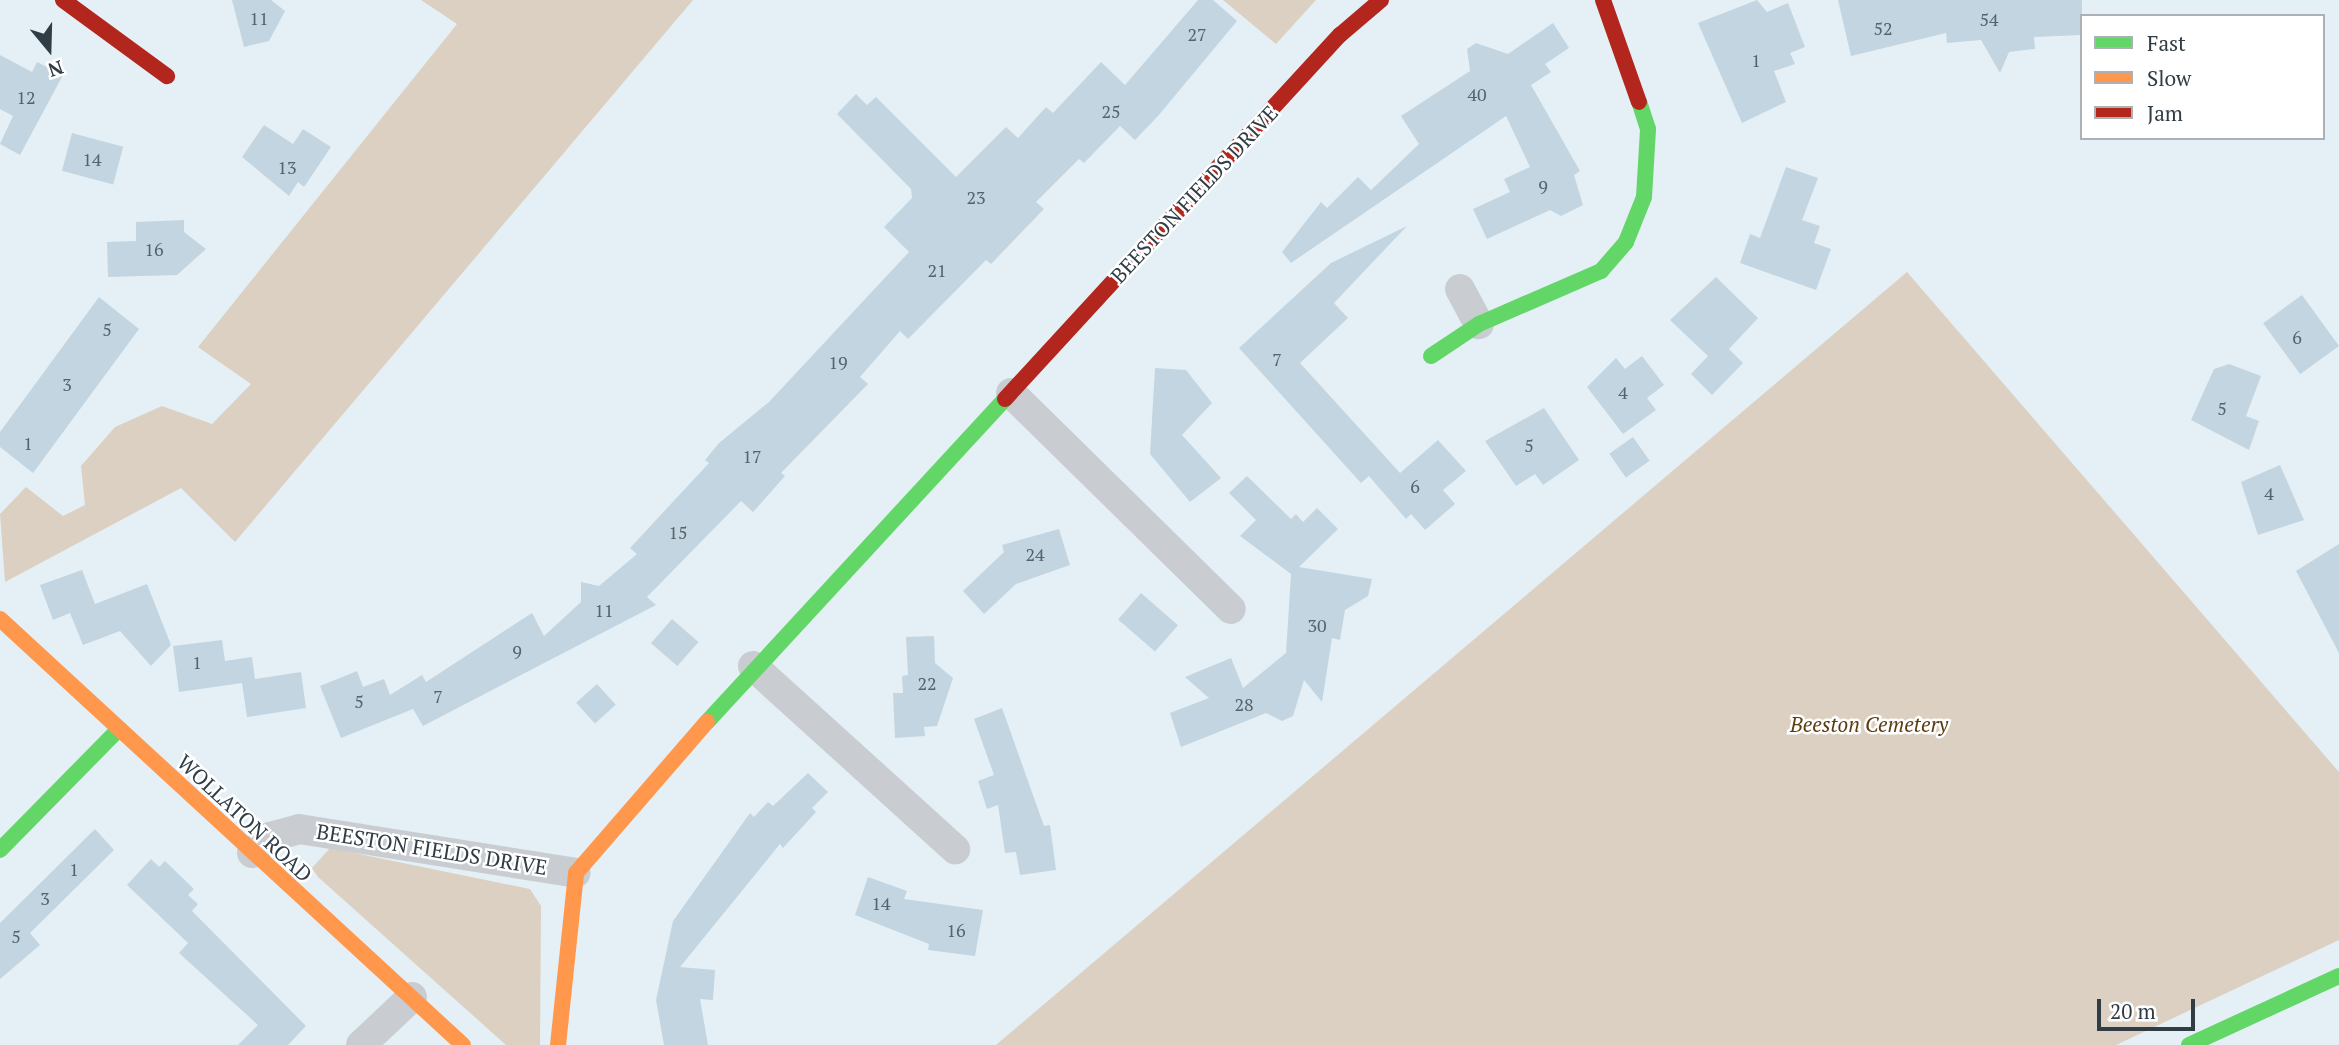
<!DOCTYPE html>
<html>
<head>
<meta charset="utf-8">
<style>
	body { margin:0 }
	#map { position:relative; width:2339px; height:1045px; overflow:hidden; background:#e5f0f6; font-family:"PT Serif",serif }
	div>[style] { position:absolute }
	.green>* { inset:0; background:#dbd0c1 }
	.building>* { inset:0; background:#c3d5e0; transform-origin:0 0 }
	.street>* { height:30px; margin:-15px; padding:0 15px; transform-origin:15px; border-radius:15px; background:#c9cdd1 }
	.fast>* { height:16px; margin:-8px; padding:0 8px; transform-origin:8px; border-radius:8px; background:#63d668 }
	.slow>* { height:16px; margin:-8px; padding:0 8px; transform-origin:8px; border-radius:8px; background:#ff974d }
	.jam>* { height:16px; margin:-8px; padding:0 8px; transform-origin:8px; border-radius:8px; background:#b3261e }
	span { translate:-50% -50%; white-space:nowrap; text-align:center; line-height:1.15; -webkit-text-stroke:5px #fff; paint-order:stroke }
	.number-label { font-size:18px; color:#55636c }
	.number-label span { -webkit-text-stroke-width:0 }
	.street-label { font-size:21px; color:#303d45 }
	.park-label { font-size:21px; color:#5c3d11; font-style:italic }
	.legend { position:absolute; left:2080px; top:14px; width:245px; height:126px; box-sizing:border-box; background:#fff; border:2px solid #acb1b5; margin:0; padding:9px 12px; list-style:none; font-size:21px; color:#303d45 }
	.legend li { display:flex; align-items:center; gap:14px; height:35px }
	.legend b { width:35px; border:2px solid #acb1b5 }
	.north { position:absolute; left:14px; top:14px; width:70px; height:70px; -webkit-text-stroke:5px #fff; paint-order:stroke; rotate:161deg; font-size:19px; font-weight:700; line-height:28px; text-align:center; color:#303d45 }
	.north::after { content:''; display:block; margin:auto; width:24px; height:32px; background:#303d45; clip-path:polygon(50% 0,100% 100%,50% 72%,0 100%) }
	.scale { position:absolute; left:2097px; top:999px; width:98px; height:32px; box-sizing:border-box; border:4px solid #303d45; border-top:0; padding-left:9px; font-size:21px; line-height:24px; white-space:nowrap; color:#303d45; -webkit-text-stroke:5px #fff; paint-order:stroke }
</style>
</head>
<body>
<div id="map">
	<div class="green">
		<div style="clip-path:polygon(421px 0,693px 0,235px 542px,181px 488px,5px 582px,0 514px,26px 487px,63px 516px,85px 505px,81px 466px,115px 427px,162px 406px,212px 424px,251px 384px,198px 347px,457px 24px)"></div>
		<div style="clip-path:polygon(1223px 0,1316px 0,1276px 44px)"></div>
		<div style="clip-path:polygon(1907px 272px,2339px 772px,2339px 940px,2116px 1045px,996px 1045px)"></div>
		<div style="clip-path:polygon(330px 848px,530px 889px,541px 906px,540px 1045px,506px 1045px,318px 877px,312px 868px)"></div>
	</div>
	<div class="building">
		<div style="clip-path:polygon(232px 0,271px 0,285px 11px,269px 41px,244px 47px)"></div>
		<div style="clip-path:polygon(1198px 0,1213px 0,1237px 21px,1158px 116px,1135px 140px,1120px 126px,1084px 163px,1079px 159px,1036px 202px,1044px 209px,991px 264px,986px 260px,908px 339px,900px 331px,860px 377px,868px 384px,781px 473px,785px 476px,753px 512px,741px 501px,647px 597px,656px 605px,423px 726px,413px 709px,341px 738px,320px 686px,357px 671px,363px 687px,384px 679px,390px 695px,422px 675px,426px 682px,532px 613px,544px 636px,581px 602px,581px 582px,599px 586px,637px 554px,630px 548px,709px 463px,705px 460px,719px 443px,769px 402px,909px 252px,884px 227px,912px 198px,911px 189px,837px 114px,856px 94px,867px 105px,876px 97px,956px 177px,1006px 127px,1018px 138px,1046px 107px,1053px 113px,1101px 62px,1125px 85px)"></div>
		<div style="clip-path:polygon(1757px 0,1767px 12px,1788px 3px,1805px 47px,1790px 53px,1795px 64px,1774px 71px,1786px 102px,1742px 123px,1698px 23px)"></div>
		<div style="clip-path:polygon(1838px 0,2082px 0,2082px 35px,2034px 37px,2035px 49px,2009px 52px,2000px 73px,1981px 40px,1947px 43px,1946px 33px,1851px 56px)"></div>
		<div style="clip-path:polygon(1553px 23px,1569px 48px,1545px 64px,1551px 72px,1531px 85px,1580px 171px,1574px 175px,1583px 205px,1561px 216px,1550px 210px,1487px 239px,1473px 209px,1510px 192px,1504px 179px,1530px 167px,1506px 116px,1291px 263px,1282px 252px,1321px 202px,1327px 208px,1358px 177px,1371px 190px,1419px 144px,1401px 116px,1470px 71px,1467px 49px,1476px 43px,1508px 54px)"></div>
		<div style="clip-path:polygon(0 55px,32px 72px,37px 62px,63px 75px,20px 155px,0 144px,13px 116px,0 109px)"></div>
		<div style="clip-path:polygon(264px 125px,293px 144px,303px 129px,331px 147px,304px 187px,298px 182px,289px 196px,242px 157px)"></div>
		<div style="left:72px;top:133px;width:53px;height:39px;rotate:15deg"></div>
		<div style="clip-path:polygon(1786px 167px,1818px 178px,1802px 220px,1820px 226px,1814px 243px,1831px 249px,1816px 290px,1740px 263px,1750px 234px,1760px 238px)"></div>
		<div style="clip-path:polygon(184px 220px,184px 232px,206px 249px,177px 275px,108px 277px,107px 242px,136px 241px,136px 222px)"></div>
		<div style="clip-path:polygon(1407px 226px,1334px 303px,1348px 318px,1300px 363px,1400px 473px,1438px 440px,1466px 471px,1443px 490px,1455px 504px,1425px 530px,1411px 514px,1406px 519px,1369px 476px,1361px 483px,1239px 348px,1331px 263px)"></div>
		<div style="clip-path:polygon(1716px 277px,1758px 318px,1729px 349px,1743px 363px,1712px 395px,1691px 374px,1708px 356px,1670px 320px)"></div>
		<div style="left:2302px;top:295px;width:63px;height:48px;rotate:54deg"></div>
		<div style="clip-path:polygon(99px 297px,139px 329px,33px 473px,0 447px,0 432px)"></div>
		<div style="clip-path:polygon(1642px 356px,1664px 385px,1647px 398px,1656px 410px,1623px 434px,1587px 387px,1616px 358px,1625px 369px)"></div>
		<div style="clip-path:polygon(2229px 364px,2261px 376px,2246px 416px,2259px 421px,2249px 450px,2191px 420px,2214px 369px)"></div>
		<div style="clip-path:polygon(1155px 368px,1186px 370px,1212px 403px,1182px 435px,1221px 478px,1190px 502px,1150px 454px)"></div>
		<div style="clip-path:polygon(1544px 408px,1579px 460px,1543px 485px,1535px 474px,1516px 486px,1485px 441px)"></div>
		<div style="left:1633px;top:437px;width:29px;height:29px;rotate:55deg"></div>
		<div style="clip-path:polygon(2280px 465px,2304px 520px,2258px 535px,2241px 482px)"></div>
		<div style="clip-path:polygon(1247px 476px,1291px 519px,1296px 514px,1303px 522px,1317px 508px,1338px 529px,1299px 567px,1372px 579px,1368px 596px,1345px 610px,1340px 640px,1332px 638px,1322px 702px,1304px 680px,1293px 716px,1282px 721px,1266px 713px,1181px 747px,1170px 713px,1209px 698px,1185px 677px,1231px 658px,1243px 688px,1286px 653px,1291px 574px,1240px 536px,1256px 520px,1229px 493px)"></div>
		<div style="clip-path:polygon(1059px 529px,1070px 565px,1016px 584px,984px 614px,963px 591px,1004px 552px,1002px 545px)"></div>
		<div style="clip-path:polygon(2339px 544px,2339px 653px,2296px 571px)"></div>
		<div style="clip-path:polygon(82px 570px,95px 604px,147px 584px,171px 645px,151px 666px,120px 631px,83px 645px,70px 613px,53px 620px,40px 585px)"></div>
		<div style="left:1141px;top:593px;width:49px;height:35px;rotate:41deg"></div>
		<div style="left:672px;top:619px;width:35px;height:32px;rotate:41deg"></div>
		<div style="clip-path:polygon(934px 636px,935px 663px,953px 678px,937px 726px,924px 727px,925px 736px,895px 738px,893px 693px,903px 693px,902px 676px,908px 675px,906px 637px)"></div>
		<div style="clip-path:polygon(222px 640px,225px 661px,252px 657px,255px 679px,301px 672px,306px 708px,247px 717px,242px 683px,179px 692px,173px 646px)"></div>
		<div style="left:597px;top:684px;width:28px;height:28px;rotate:48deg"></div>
		<div style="clip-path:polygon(1002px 708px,1044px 826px,1050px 825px,1056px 870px,1020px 875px,1016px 852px,1005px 853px,998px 805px,987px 809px,978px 781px,994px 775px,974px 719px)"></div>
		<div style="clip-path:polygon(808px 773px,828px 792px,812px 808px,816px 812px,783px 848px,780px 844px,680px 967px,715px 970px,713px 1000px,700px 999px,708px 1045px,664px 1045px,656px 1000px,673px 921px,750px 813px,754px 817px,768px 802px,773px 806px)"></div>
		<div style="clip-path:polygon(95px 829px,114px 850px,30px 933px,40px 945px,0 979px,0 923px)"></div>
		<div style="clip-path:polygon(151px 859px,159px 867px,165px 861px,194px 889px,188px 895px,198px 904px,192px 911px,306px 1026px,288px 1045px,238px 1045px,258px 1025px,179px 953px,188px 943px,127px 885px)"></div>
		<div style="clip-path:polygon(868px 877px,907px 891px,904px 899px,983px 910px,975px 956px,928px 950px,929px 944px,855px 915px)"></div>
	</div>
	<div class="street">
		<div style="left:1460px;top:289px;width:40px;rotate:62deg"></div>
		<div style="left:1011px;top:393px;width:308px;rotate:44.5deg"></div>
		<div style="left:753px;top:666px;width:273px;rotate:42.2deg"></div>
		<div style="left:252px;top:853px;width:24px;rotate:-42deg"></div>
		<div style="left:270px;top:837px;width:30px;rotate:-15deg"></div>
		<div style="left:299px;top:829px;width:280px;rotate:9deg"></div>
		<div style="left:361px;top:1045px;width:70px;rotate:-43.3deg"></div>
	</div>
	<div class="fast">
		<div style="left:1431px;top:356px;width:58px;rotate:-33.7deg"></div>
		<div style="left:1479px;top:324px;width:133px;rotate:-23.5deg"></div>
		<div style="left:1601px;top:271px;width:38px;rotate:-49deg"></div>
		<div style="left:1626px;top:242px;width:48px;rotate:-68.2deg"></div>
		<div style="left:1644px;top:197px;width:68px;rotate:-86.6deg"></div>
		<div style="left:1648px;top:129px;width:28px;rotate:-108deg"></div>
		<div style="left:707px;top:722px;width:439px;rotate:-47.3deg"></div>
		<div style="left:0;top:850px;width:170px;rotate:-45.5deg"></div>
		<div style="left:2189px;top:1045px;width:165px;rotate:-24.7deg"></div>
	</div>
	<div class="slow">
		<div style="left:0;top:619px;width:629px;rotate:42.62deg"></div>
		<div style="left:558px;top:1045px;width:173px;rotate:-84deg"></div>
		<div style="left:576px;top:873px;width:200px;rotate:-49.1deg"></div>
	</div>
	<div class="jam">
		<div style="left:63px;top:0;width:129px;rotate:36.2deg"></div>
		<div style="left:1603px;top:0;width:108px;rotate:70.6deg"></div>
		<div style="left:1005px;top:399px;width:495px;rotate:-47.4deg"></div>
		<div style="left:1340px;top:35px;width:54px;rotate:-40.5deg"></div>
	</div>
	<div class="number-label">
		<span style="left:259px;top:18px">11</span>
		<span style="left:1989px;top:19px">54</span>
		<span style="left:1883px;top:28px">52</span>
		<span style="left:1197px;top:34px">27</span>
		<span style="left:1756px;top:60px">1</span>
		<span style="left:1477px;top:94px">40</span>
		<span style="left:26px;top:97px">12</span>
		<span style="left:1111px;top:111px">25</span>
		<span style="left:92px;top:159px">14</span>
		<span style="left:287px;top:167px">13</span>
		<span style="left:1543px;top:186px">9</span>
		<span style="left:976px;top:197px">23</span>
		<span style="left:154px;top:249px">16</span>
		<span style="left:937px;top:270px">21</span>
		<span style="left:107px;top:329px">5</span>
		<span style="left:2297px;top:337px">6</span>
		<span style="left:1277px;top:359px">7</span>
		<span style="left:838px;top:362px">19</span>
		<span style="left:67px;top:384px">3</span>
		<span style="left:1623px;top:392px">4</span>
		<span style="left:2222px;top:408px">5</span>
		<span style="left:28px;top:443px">1</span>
		<span style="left:1529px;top:445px">5</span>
		<span style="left:752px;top:456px">17</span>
		<span style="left:1415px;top:486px">6</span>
		<span style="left:2269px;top:493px">4</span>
		<span style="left:678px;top:532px">15</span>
		<span style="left:1035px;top:554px">24</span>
		<span style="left:604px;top:610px">11</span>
		<span style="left:1317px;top:625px">30</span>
		<span style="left:517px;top:651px">9</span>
		<span style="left:197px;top:662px">1</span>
		<span style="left:927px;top:683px">22</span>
		<span style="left:438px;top:696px">7</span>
		<span style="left:359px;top:701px">5</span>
		<span style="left:1244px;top:704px">28</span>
		<span style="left:74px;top:869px">1</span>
		<span style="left:45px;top:898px">3</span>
		<span style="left:881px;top:903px">14</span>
		<span style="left:956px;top:930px">16</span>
		<span style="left:16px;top:936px">5</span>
	</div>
	<div class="street-label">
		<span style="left:1194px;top:194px;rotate:-47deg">BEESTON FIELDS DRIVE</span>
		<span style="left:245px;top:818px;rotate:43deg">WOLLATON ROAD</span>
		<span style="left:432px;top:849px;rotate:9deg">BEESTON FIELDS DRIVE</span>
	</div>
	<div class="park-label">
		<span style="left:1869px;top:724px">Beeston Cemetery</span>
	</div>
	<ul class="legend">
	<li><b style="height:9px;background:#63d668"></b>Fast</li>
	<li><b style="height:9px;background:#ff974d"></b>Slow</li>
	<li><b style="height:9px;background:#b3261e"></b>Jam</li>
	</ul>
	<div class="north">N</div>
	<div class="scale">20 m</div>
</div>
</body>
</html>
